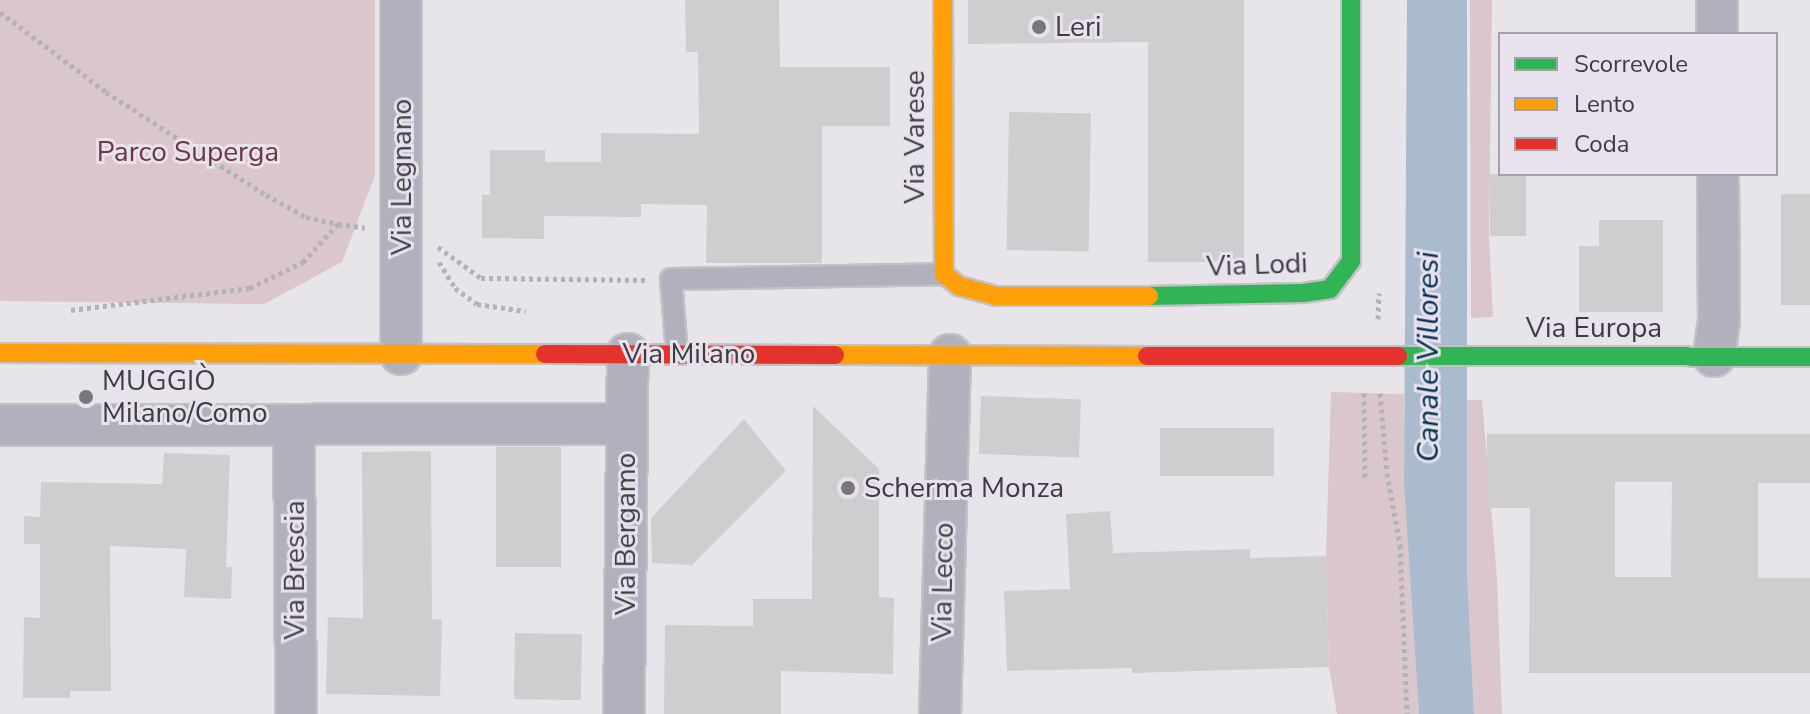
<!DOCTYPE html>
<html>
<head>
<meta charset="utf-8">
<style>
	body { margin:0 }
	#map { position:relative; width:1810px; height:714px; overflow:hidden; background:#e7e5ea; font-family:"Nunito Sans",sans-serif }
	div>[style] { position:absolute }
	.green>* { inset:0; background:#dac6cb }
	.water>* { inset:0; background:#a9bbcd }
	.building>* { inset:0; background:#d0cdd1; transform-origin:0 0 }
	.path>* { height:5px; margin-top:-2.5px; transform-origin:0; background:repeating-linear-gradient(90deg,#b1b2ba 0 4px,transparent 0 8px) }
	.roads { filter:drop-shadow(2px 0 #c2c1c4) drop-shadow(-2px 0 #c2c1c4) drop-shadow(0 2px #c2c1c4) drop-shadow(0 -2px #c2c1c4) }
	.lane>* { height:20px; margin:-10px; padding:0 10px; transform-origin:10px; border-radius:10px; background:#b0b1bc }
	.street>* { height:40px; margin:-20px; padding:0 20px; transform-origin:20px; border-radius:20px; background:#b0b1bc }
	.fast>* { height:18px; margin:-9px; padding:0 9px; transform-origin:9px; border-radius:9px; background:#30b455 }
	.slow>* { height:18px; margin:-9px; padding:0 9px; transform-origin:9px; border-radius:9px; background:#ff9f0a }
	.jam>* { height:18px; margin:-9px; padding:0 9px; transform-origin:9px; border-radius:9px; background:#e5322d }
	.dots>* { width:22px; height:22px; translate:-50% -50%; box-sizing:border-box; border:4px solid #e7e2ed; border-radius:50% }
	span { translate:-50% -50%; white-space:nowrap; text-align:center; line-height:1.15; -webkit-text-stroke:6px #e7e2ed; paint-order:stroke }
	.poi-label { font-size:28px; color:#3e3c40 }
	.left { translate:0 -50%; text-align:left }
	.street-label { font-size:28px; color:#3e3c40 }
	.park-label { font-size:28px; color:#6d3843 }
	.water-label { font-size:30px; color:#002c4d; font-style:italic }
	.legend { position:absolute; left:1498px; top:32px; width:280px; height:144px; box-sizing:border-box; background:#e7e2ed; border:2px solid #a3a0a8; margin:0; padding:10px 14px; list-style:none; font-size:24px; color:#3e3c40 }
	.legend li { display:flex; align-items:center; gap:16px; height:40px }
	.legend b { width:40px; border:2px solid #a3a0a8 }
</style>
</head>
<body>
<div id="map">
	<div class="green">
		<div style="clip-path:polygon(0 0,375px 0,375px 175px,342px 262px,264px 304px,0 301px)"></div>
		<div style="clip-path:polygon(1470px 0,1492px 0,1489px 236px,1493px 317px,1471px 318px)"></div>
		<div style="clip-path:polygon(1331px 392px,1404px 394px,1404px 485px,1419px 714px,1337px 714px,1329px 667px,1326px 556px)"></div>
		<div style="clip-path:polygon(1467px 400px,1482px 400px,1497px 578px,1502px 714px,1474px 714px,1467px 573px)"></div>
	</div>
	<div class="water">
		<div style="clip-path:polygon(1407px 0,1467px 0,1467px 573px,1474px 714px,1419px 714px,1404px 485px)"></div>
	</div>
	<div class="building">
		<div style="clip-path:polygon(685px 0,779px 0,780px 67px,890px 67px,890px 126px,822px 126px,822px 263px,706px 263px,707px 205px,641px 204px,641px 217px,544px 216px,544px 239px,482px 238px,482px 195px,490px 195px,490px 150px,545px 150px,545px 162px,601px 162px,601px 133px,699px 134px,698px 52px,686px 52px)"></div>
		<div style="clip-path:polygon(968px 0,1244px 0,1244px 262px,1148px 262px,1148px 42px,968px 44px)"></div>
		<div style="left:1009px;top:112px;width:82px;height:138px;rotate:1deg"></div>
		<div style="left:1490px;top:174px;width:36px;height:62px"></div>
		<div style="left:1781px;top:194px;width:29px;height:111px"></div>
		<div style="clip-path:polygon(1599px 220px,1663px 220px,1663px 312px,1579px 312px,1579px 246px,1599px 246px)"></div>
		<div style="left:981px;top:396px;width:100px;height:58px;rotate:2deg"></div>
		<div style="clip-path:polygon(813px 406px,879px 469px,879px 597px,894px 598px,893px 674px,781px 671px,781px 714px,664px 714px,665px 625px,753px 626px,753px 599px,812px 599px)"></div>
		<div style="clip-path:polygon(744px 419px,786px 471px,692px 565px,652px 563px,651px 518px)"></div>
		<div style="left:1160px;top:428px;width:114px;height:48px"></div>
		<div style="clip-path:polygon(evenodd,1487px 434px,1810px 434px,1810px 483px,1758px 483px,1758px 578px,1810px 578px,1810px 673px,1529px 673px,1530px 508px,1487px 508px,1487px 434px,1615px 482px,1672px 482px,1671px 577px,1615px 577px,1615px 482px)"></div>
		<div style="left:496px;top:447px;width:65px;height:120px"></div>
		<div style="clip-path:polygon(431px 451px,432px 619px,442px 620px,440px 696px,326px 694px,328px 617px,363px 618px,362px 452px)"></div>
		<div style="clip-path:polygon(164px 453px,230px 455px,226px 567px,232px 567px,231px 599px,184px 597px,186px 549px,110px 546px,111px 691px,70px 691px,70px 698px,23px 698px,24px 617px,40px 618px,40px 544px,24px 544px,24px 516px,40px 517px,41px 482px,162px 484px)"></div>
		<div style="clip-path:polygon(1110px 511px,1113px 553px,1250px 549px,1250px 558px,1326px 556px,1329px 667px,1132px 673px,1132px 668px,1007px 671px,1004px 591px,1070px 589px,1066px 514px)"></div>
		<div style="left:515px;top:633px;width:67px;height:66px;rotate:1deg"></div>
	</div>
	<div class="path">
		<div style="left:0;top:12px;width:133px;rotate:37deg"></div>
		<div style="left:106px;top:92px;width:190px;rotate:32.8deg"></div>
		<div style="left:266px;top:195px;width:46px;rotate:28.8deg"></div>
		<div style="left:306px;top:217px;width:33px;rotate:12deg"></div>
		<div style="left:438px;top:247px;width:53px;rotate:35.8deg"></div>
		<div style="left:481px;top:278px;width:165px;rotate:0.7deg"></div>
		<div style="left:439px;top:262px;width:31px;rotate:58deg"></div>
		<div style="left:455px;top:288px;width:27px;rotate:36deg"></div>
		<div style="left:477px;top:304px;width:49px;rotate:8.3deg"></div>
		<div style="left:71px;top:310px;width:180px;rotate:-7deg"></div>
		<div style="left:250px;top:288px;width:59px;rotate:-26.1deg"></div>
		<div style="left:303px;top:262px;width:52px;rotate:-47.4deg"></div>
		<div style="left:338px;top:224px;width:27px;rotate:8deg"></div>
		<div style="left:1378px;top:319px;width:26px;rotate:-88deg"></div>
		<div style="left:1364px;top:393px;width:88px;rotate:89.3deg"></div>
		<div style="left:1380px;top:393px;width:80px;rotate:85deg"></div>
		<div style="left:1387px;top:473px;width:73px;rotate:79.8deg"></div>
		<div style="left:1400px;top:545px;width:169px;rotate:87.6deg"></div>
	</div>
	<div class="roads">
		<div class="lane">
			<div style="left:677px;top:354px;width:75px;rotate:-94.6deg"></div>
			<div style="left:671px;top:279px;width:273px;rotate:-1deg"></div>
		</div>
		<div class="street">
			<div style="left:401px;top:0;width:354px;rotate:90deg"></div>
			<div style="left:1717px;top:0;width:34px;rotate:90deg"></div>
			<div style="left:1714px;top:356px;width:34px;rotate:-82deg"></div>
			<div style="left:1719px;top:322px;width:148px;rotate:-90.4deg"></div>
			<div style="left:0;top:425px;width:627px;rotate:-0.09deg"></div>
			<div style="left:294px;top:426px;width:288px;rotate:89.6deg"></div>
			<div style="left:624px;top:714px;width:360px;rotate:-89.4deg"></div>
			<div style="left:940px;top:714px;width:359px;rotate:-88.4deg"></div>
		</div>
		<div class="fast">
			<div style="left:1149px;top:296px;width:154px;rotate:-1.1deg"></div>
			<div style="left:1303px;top:293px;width:27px;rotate:-8deg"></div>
			<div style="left:1330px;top:289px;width:35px;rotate:-53deg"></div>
			<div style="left:1351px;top:261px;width:261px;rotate:-90deg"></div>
			<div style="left:1398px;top:356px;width:412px;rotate:0.1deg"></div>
		</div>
		<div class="slow">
			<div style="left:943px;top:0;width:274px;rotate:89.8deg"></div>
			<div style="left:944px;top:274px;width:19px;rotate:39deg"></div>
			<div style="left:959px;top:286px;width:38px;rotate:15deg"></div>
			<div style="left:996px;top:296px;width:153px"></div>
			<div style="left:0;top:353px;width:545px;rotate:0.11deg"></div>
			<div style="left:835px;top:355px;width:312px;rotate:0.2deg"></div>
		</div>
		<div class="jam">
			<div style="left:545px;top:354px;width:290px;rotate:0.2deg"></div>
			<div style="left:1147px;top:356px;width:251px"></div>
		</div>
	</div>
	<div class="dots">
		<div style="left:1039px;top:27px;background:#79777c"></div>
		<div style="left:86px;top:397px;background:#79777c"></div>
		<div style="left:848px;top:488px;background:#79777c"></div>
	</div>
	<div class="poi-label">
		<span class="left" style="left:1055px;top:27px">Leri</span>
		<span class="left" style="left:102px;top:397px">MUGGIÒ<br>Milano/Como</span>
		<span class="left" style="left:864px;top:488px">Scherma Monza</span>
	</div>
	<div class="street-label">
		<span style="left:915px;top:137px;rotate:-90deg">Via Varese</span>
		<span style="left:402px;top:177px;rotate:-90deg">Via Legnano</span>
		<span style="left:1257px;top:265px;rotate:-2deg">Via Lodi</span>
		<span style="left:1594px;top:328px">Via Europa</span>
		<span style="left:689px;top:354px">Via Milano</span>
		<span style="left:626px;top:534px;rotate:-90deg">Via Bergamo</span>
		<span style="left:295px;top:570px;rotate:-90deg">Via Brescia</span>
		<span style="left:943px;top:582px;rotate:-89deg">Via Lecco</span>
	</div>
	<div class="park-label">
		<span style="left:188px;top:152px">Parco Superga</span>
	</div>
	<div class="water-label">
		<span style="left:1429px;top:357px;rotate:-90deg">Canale Villoresi</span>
	</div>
	<ul class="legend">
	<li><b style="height:10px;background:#30b455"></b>Scorrevole</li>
	<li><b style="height:10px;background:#ff9f0a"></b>Lento</li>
	<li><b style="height:10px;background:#e5322d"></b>Coda</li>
	</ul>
</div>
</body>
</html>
